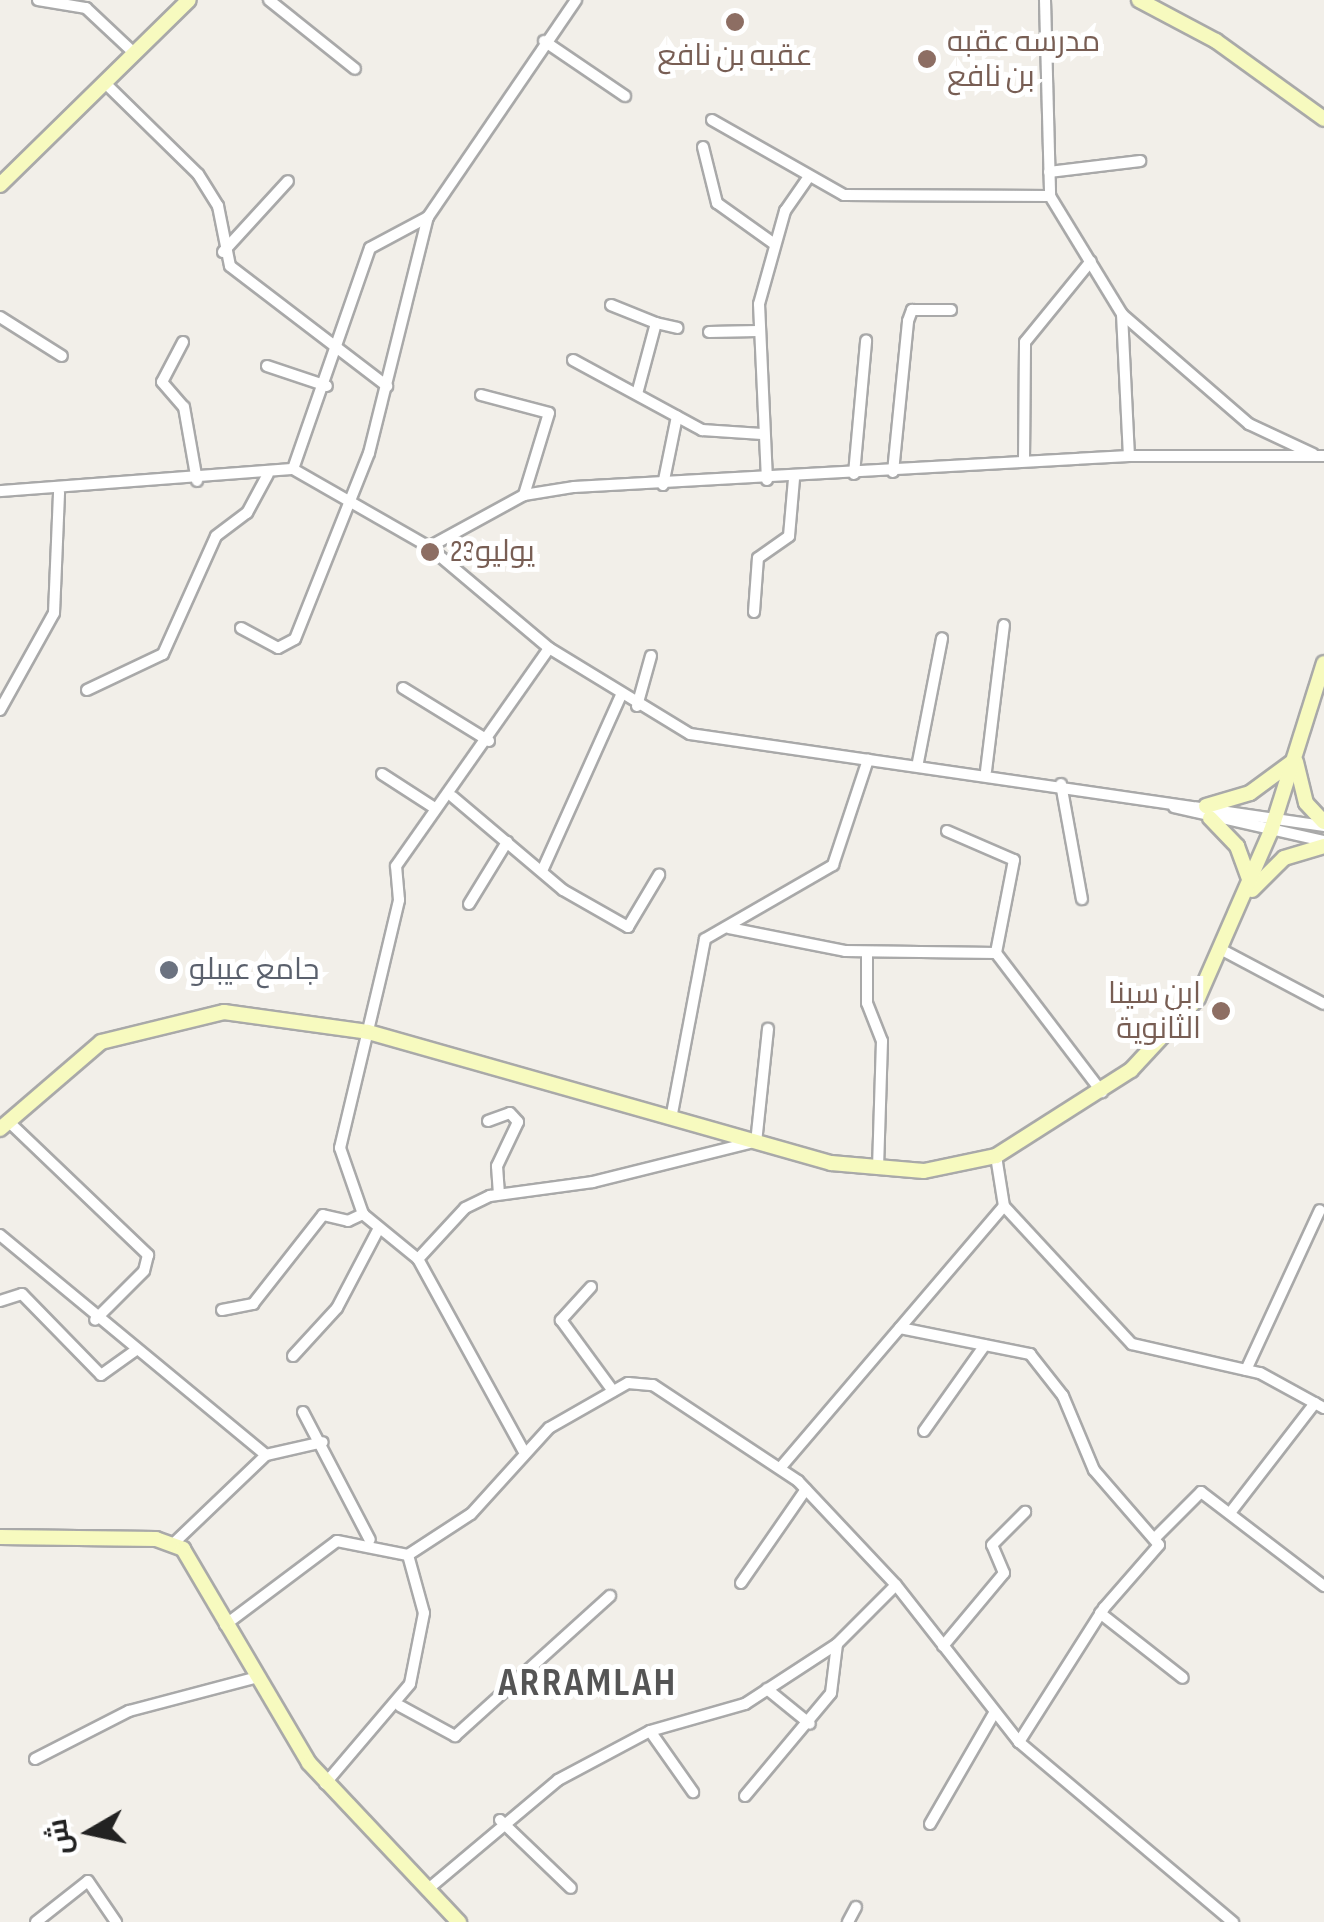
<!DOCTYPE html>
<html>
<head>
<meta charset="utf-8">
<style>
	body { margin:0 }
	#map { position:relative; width:1324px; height:1922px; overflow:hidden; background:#f2efe9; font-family:"Sofia Sans Condensed",Cairo,sans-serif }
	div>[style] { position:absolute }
	.roads { filter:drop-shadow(2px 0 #a9a9a9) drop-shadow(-2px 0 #a9a9a9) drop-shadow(0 2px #a9a9a9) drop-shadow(0 -2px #a9a9a9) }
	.street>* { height:10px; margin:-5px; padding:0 5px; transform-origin:5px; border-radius:5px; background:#fff }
	.secondary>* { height:14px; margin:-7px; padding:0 7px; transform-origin:7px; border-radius:7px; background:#f7fabf }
	.dots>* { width:28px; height:28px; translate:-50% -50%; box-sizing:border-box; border:5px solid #fff; border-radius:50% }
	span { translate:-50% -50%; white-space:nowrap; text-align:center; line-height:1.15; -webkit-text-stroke:10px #fff; paint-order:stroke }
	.education-label { font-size:30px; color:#785e54 }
	.left { translate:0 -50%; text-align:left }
	.right { translate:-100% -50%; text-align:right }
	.worship-label { font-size:30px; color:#5b616d }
	.district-label { font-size:40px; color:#555; font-weight:700; letter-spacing:2.5px }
	.north { position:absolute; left:40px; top:1782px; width:100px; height:100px; -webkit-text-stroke:8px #fff; paint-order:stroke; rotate:261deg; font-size:28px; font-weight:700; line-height:40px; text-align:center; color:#222 }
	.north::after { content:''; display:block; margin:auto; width:35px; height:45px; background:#222; clip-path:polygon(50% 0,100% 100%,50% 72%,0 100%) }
</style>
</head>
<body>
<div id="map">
	<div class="roads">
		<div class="street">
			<div style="left:38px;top:0;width:49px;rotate:9.5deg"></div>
			<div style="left:86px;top:8px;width:66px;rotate:43.2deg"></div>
			<div style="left:269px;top:0;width:110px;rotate:38.7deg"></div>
			<div style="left:1045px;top:0;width:196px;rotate:88.5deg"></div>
			<div style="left:1050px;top:196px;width:138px;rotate:58.6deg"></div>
			<div style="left:1122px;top:314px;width:142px;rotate:87.2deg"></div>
			<div style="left:544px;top:41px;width:98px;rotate:34.2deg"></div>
			<div style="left:105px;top:83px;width:130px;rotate:44.4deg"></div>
			<div style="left:198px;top:174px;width:38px;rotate:58deg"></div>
			<div style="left:218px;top:206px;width:61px;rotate:78.7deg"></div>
			<div style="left:230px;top:266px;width:198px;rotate:37.4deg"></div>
			<div style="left:712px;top:120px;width:152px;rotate:29.6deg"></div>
			<div style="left:844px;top:195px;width:206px;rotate:0.3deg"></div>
			<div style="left:703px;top:147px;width:58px;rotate:76deg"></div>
			<div style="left:717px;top:203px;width:69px;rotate:35.5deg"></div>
			<div style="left:1049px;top:172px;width:92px;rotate:-6.9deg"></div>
			<div style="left:223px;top:252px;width:96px;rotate:-47.5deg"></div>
			<div style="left:611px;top:305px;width:48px;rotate:21.8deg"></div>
			<div style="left:656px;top:323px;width:73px;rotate:105deg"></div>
			<div style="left:1123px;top:315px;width:167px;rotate:40.9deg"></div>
			<div style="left:1249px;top:424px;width:71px;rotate:25.1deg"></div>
			<div style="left:0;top:317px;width:73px;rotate:32.2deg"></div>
			<div style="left:656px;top:323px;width:22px;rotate:13deg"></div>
			<div style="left:709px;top:332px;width:49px;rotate:-1.2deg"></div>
			<div style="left:183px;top:342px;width:45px;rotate:117.7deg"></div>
			<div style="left:162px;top:382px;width:33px;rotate:49deg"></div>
			<div style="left:184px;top:407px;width:75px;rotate:80deg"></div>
			<div style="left:573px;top:360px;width:147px;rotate:28.5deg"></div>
			<div style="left:702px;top:430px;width:60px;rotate:3.8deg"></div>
			<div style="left:267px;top:366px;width:63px;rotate:18.4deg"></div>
			<div style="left:481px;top:395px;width:70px;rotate:14.8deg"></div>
			<div style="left:549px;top:413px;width:86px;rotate:107deg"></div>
			<div style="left:1024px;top:461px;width:119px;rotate:-89.5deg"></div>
			<div style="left:1025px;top:342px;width:104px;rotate:-50.8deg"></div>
			<div style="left:293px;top:469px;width:234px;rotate:-70.8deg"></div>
			<div style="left:370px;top:248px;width:66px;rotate:-28.1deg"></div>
			<div style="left:893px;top:472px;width:152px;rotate:-84.3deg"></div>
			<div style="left:908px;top:321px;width:12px;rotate:-70deg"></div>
			<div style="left:912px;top:310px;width:39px"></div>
			<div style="left:854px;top:474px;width:134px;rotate:-84.8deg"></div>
			<div style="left:767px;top:480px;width:176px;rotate:-92.6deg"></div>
			<div style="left:759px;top:304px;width:97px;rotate:-74.4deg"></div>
			<div style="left:785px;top:211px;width:40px;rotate:-55.1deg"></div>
			<div style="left:663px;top:485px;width:70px;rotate:-78.5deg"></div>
			<div style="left:0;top:491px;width:294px;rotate:-4.3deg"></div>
			<div style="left:293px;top:469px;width:157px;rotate:29.8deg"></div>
			<div style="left:429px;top:547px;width:157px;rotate:40.1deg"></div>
			<div style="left:549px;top:648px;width:165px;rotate:31.4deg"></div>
			<div style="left:690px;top:734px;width:641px;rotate:8.26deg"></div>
			<div style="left:429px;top:547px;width:108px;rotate:-28.7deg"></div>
			<div style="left:524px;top:495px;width:51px;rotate:-9.1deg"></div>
			<div style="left:574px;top:487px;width:556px;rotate:-3.2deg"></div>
			<div style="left:1129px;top:456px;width:195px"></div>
			<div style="left:754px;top:612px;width:54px;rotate:-85.8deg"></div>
			<div style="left:758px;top:558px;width:38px;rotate:-35deg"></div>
			<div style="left:789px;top:536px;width:57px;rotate:-85deg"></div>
			<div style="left:241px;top:628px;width:42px;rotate:28.4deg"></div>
			<div style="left:278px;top:648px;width:19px;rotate:-28deg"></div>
			<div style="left:295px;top:639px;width:200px;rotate:-68.3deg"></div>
			<div style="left:369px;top:453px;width:243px;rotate:-76deg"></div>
			<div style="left:428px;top:217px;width:263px;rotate:-55.7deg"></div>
			<div style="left:403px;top:688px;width:101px;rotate:31.6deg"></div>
			<div style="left:87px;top:690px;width:84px;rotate:-25.3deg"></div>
			<div style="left:163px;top:654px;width:129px;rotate:-65.8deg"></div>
			<div style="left:216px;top:536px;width:39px;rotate:-37deg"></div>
			<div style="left:247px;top:513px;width:44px;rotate:-61.7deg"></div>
			<div style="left:637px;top:706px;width:52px;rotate:-74.4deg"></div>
			<div style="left:0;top:710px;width:111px;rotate:-60.9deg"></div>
			<div style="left:54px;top:613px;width:121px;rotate:-87.6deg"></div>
			<div style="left:918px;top:762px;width:126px;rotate:-79deg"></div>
			<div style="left:986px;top:771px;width:147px;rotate:-83deg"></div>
			<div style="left:382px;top:774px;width:64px;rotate:32.9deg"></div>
			<div style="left:1061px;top:784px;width:117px;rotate:79.7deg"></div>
			<div style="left:453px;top:797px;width:144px;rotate:40.2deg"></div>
			<div style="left:563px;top:890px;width:75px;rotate:29.6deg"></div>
			<div style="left:628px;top:927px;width:61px;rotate:-59.2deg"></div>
			<div style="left:1174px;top:807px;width:154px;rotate:12.8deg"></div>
			<div style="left:947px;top:831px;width:73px;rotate:23.4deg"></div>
			<div style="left:1014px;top:860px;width:95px;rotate:101deg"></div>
			<div style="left:542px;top:871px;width:193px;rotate:-65.8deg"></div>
			<div style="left:469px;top:904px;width:73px;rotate:-58.5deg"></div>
			<div style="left:729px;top:928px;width:118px;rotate:11.2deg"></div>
			<div style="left:845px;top:951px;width:151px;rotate:0.8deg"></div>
			<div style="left:996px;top:953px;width:175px;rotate:52.7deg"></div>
			<div style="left:1224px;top:951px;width:113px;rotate:27.9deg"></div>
			<div style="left:867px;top:953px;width:50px;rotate:90deg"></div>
			<div style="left:867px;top:1003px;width:41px;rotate:68.5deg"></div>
			<div style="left:882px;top:1041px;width:128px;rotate:91.8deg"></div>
			<div style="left:671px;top:1119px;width:183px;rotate:-79.3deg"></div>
			<div style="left:705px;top:939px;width:148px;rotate:-30deg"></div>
			<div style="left:833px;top:865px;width:111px;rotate:-71.6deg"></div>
			<div style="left:8px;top:1121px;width:194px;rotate:43.7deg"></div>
			<div style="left:148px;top:1255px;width:16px;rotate:104deg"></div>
			<div style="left:144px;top:1271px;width:69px;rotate:135deg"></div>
			<div style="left:488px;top:1121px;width:23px;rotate:-20deg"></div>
			<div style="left:510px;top:1113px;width:12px;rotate:48deg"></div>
			<div style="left:518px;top:1122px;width:49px;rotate:115.5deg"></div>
			<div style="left:497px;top:1166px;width:28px;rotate:86deg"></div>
			<div style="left:756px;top:1143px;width:115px;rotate:-84deg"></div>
			<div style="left:1004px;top:1206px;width:188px;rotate:47.2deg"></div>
			<div style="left:1132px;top:1344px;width:131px;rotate:12.8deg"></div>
			<div style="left:1260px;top:1373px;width:73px;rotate:28.7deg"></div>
			<div style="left:0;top:1235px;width:345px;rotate:39.6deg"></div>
			<div style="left:418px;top:1259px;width:69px;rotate:-47.3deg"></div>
			<div style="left:465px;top:1208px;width:28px;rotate:-26deg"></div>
			<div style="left:490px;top:1196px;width:104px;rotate:-7.7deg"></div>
			<div style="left:593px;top:1182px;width:162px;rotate:-14deg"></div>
			<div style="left:591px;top:1287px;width:45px;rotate:132.3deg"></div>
			<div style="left:561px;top:1320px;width:88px;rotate:53.8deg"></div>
			<div style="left:0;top:1301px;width:23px;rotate:-18deg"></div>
			<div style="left:22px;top:1294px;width:113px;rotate:45.7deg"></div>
			<div style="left:101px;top:1375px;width:43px;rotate:-35.5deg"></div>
			<div style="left:222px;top:1310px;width:32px;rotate:-11deg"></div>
			<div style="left:253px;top:1304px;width:113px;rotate:-51.8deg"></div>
			<div style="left:323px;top:1215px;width:26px;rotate:13deg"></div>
			<div style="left:348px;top:1221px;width:17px;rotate:-25deg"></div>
			<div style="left:900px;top:1328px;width:133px;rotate:11.3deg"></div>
			<div style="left:1030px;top:1354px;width:53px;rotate:51.8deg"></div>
			<div style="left:1063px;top:1396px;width:80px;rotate:67.3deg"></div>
			<div style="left:1094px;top:1470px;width:99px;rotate:49.1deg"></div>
			<div style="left:1159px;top:1545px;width:84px;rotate:131.1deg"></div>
			<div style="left:1104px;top:1608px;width:159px;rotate:122.4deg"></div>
			<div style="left:293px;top:1356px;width:65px;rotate:-47.5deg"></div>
			<div style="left:337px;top:1308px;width:88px;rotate:-62.3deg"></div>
			<div style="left:1246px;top:1370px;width:176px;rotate:-65.2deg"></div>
			<div style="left:303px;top:1412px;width:144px;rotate:62.4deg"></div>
			<div style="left:924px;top:1431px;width:105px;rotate:-54.7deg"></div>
			<div style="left:523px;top:1450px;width:218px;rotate:-118.8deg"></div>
			<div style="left:418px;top:1259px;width:71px;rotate:-140.7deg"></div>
			<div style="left:363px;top:1214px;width:70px;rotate:-109.2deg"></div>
			<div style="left:340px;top:1148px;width:255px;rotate:-76.6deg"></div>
			<div style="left:399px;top:900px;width:34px;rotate:-95deg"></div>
			<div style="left:396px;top:866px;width:266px;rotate:-54.9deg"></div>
			<div style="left:781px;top:1467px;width:343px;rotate:-49.5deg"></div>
			<div style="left:1004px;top:1206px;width:51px;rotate:-99.1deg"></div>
			<div style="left:1230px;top:1513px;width:139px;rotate:-52.3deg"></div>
			<div style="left:1155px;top:1538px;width:65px;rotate:-45deg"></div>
			<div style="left:1201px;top:1492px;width:155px;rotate:37.4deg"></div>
			<div style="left:174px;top:1543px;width:127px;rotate:-43.7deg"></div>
			<div style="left:266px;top:1455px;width:58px;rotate:-12.8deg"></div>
			<div style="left:408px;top:1555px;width:75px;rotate:-33.1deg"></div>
			<div style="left:471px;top:1514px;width:116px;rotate:-47.8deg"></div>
			<div style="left:549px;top:1428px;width:91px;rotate:-29.7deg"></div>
			<div style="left:628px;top:1383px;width:25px;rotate:5deg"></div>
			<div style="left:653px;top:1385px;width:174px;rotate:33.5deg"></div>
			<div style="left:798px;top:1481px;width:143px;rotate:46.7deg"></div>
			<div style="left:896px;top:1585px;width:199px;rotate:51.9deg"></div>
			<div style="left:1019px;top:1742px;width:280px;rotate:40.1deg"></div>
			<div style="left:741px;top:1583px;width:114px;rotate:-55.3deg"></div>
			<div style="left:1100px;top:1613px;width:105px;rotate:38.1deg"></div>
			<div style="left:225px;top:1625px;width:140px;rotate:-36.9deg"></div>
			<div style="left:337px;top:1541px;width:72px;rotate:11.2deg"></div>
			<div style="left:408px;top:1555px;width:60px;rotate:74.6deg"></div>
			<div style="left:424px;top:1613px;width:72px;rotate:101.2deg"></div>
			<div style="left:410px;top:1684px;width:131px;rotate:130.4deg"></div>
			<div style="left:943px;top:1646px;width:95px;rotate:-50.1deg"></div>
			<div style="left:1004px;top:1573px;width:30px;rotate:-113deg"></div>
			<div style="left:992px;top:1545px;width:47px;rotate:-45deg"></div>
			<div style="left:767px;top:1689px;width:55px;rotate:39.1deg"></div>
			<div style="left:400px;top:1706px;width:63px;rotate:28.6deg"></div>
			<div style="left:455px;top:1736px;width:209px;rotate:-42.1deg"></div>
			<div style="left:650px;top:1731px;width:75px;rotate:54.8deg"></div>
			<div style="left:35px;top:1759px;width:106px;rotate:-27.1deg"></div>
			<div style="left:129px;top:1711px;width:129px;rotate:-14.8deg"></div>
			<div style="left:745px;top:1796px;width:134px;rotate:-50.1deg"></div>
			<div style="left:831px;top:1693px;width:49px;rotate:-83deg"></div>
			<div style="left:500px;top:1820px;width:98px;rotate:43.8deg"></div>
			<div style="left:930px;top:1824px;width:126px;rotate:-60deg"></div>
			<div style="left:427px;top:1890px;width:171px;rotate:-40deg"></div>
			<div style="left:558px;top:1780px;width:104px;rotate:-28deg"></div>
			<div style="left:650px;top:1731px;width:99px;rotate:-15.9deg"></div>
			<div style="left:745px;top:1704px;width:110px;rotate:-33.1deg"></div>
			<div style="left:837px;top:1644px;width:83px;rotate:-45deg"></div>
			<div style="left:36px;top:1922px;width:66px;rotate:-38.3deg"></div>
			<div style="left:88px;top:1881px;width:50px;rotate:55.7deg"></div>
			<div style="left:848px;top:1922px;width:17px;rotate:-62deg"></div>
		</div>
		<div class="secondary">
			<div style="left:1139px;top:0;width:87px;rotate:28deg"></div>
			<div style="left:1216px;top:41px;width:133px;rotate:35.8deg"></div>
			<div style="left:0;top:185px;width:264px;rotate:-44.4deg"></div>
			<div style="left:1296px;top:762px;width:42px;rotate:76.3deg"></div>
			<div style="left:1306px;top:803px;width:26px;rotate:47deg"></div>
			<div style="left:1206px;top:806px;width:46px;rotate:-16.5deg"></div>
			<div style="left:1250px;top:793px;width:52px;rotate:-36.4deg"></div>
			<div style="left:1210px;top:818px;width:39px;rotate:46deg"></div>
			<div style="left:1237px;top:846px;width:38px;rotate:70deg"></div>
			<div style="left:1252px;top:890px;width:45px;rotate:-45deg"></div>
			<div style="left:1284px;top:858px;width:42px;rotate:-16.7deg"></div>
			<div style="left:0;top:1129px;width:133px;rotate:-40.7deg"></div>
			<div style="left:101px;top:1042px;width:127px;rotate:-13.7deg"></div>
			<div style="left:224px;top:1012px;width:145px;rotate:7.9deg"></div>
			<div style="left:368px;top:1032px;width:481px;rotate:15.8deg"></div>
			<div style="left:831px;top:1163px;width:93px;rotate:4.9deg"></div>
			<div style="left:924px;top:1171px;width:74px;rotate:-11.8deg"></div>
			<div style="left:996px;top:1156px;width:160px;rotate:-32.5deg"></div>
			<div style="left:1131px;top:1070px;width:98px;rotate:-47.1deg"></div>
			<div style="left:1198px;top:998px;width:182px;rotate:-66.4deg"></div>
			<div style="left:1271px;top:831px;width:176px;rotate:-72.5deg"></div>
			<div style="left:0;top:1537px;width:156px;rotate:0.7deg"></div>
			<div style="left:156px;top:1539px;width:29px;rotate:20deg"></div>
			<div style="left:183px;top:1549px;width:248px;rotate:59.5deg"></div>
			<div style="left:309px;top:1763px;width:219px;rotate:46.7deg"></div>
		</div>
	</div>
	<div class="dots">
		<div style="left:735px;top:22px;background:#8d6e63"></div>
		<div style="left:927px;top:59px;background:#8d6e63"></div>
		<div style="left:430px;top:552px;background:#8d6e63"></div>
		<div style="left:169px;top:970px;background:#6b7280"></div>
		<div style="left:1221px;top:1011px;background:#8d6e63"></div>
	</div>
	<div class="education-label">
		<span class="left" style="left:947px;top:59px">مدرسه عقبه<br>بن نافع</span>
		<span style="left:735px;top:56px">عقبه بن نافع</span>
		<span class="left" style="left:450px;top:552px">23يوليو</span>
		<span class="right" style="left:1201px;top:1011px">ابن سينا<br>الثانوية</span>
	</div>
	<div class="worship-label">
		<span class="left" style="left:189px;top:970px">جامع عيبلو</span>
	</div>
	<div class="district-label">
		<span style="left:588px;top:1683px">ARRAMLAH</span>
	</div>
	<div class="north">ش</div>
</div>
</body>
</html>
